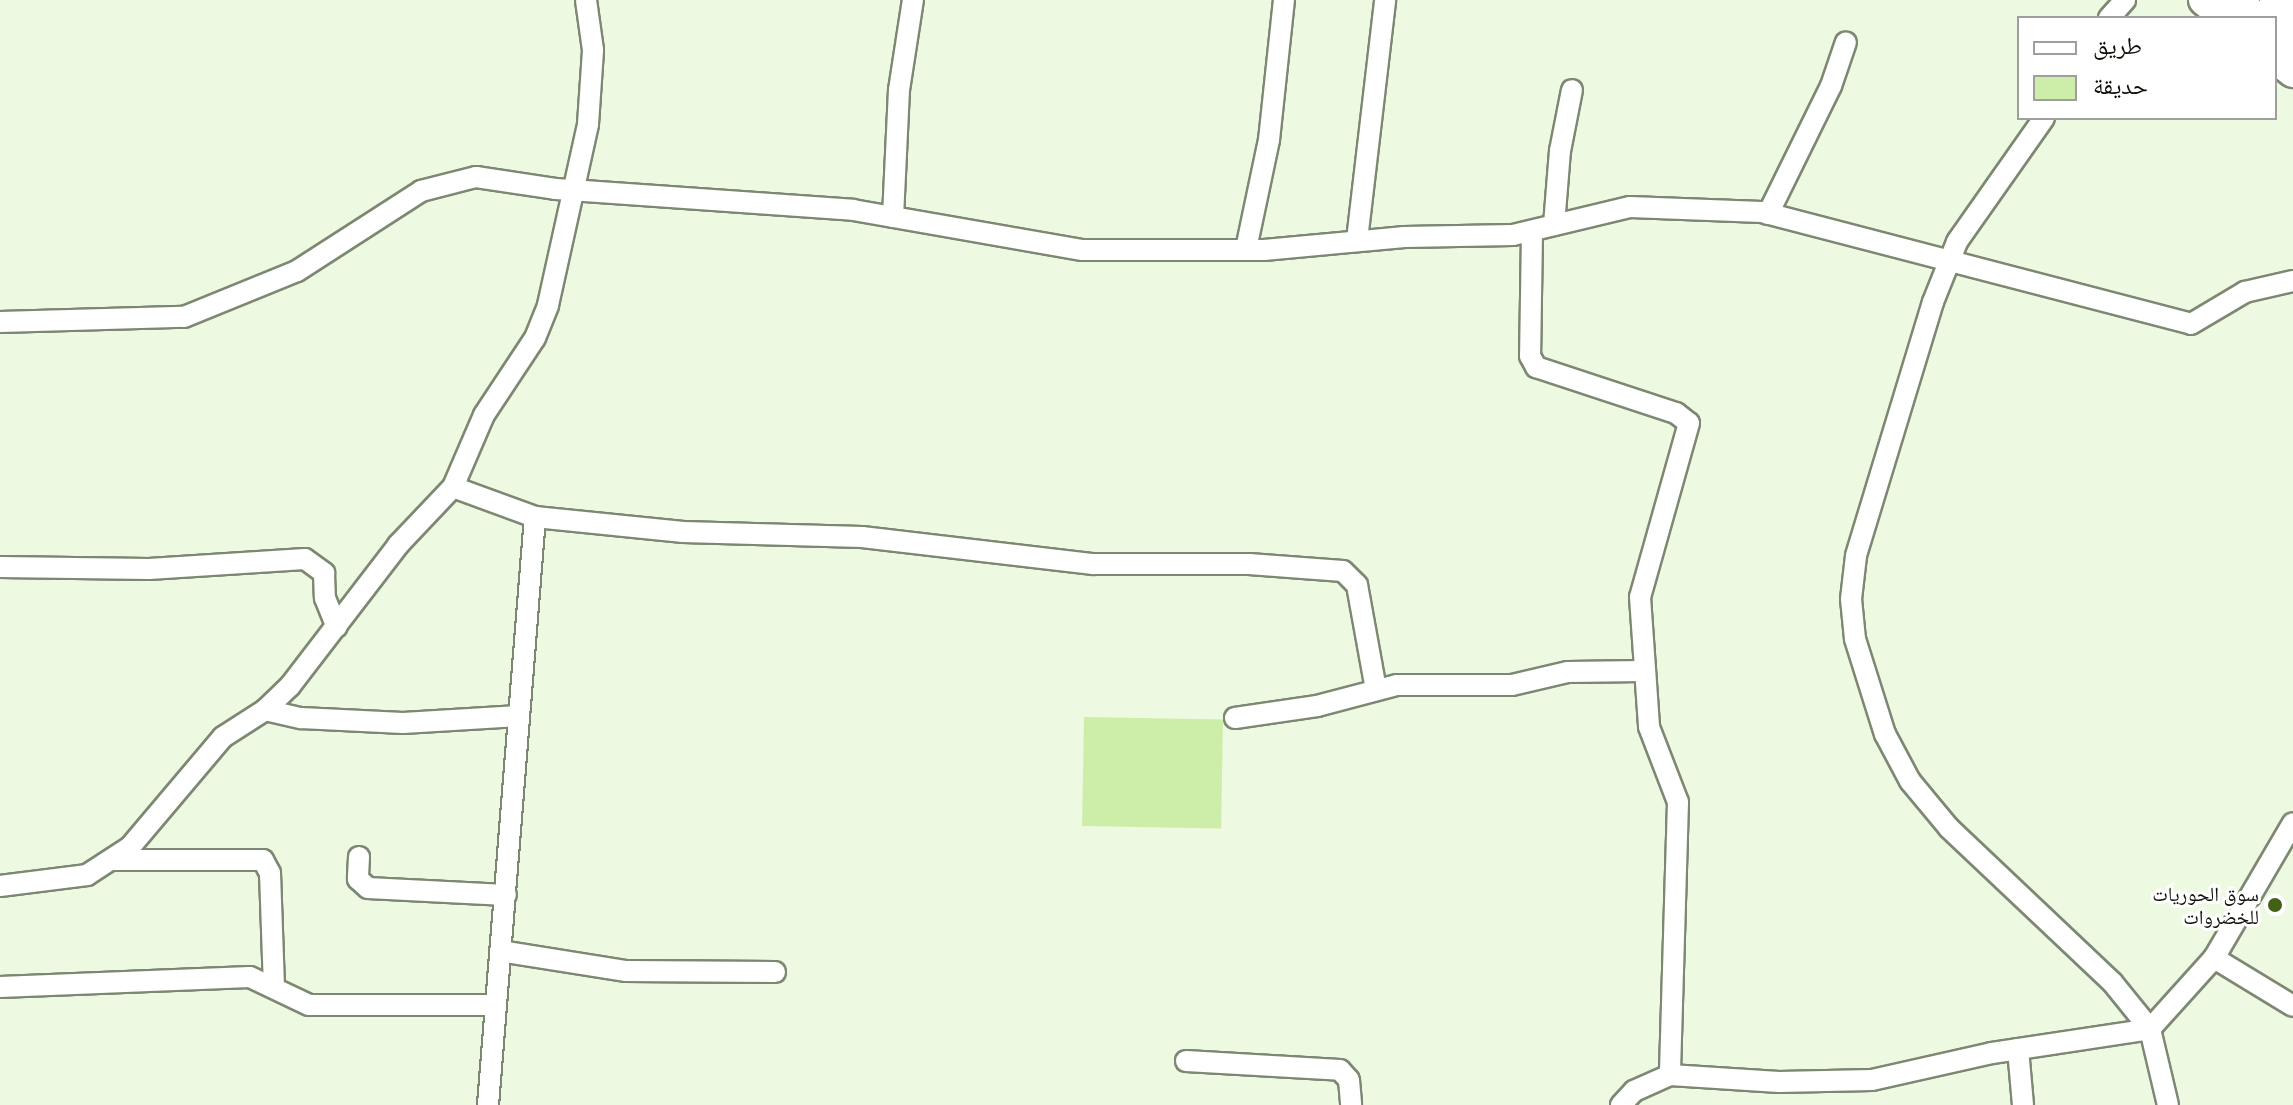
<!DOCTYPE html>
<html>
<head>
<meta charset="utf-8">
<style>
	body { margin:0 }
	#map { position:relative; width:2293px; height:1105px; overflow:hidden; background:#edf9e1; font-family:"Roboto Condensed","Noto Naskh Arabic",sans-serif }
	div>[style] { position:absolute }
	.green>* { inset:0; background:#cceea8; transform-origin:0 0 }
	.roads { filter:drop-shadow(2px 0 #7d8872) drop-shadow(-2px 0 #7d8872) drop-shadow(0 2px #7d8872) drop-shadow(0 -2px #7d8872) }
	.minor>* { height:20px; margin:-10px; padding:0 10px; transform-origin:10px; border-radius:10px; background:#fff }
	.highway>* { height:30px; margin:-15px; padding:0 15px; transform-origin:15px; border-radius:15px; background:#fff }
	.dots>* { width:22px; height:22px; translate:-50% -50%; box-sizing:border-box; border:4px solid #fff; border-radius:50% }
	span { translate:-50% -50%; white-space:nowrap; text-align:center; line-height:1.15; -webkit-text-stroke:6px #fff; paint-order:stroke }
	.poi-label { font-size:20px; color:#0c1008 }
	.right { translate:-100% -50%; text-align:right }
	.legend { position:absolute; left:2017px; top:16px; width:260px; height:104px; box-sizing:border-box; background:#fff; border:2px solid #9e9f9c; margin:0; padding:10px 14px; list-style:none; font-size:24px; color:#0c1008 }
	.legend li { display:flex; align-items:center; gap:16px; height:40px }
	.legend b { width:40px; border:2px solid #9e9f9c }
</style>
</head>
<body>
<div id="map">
	<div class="green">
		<div style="left:1084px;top:717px;width:139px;height:109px;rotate:1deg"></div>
	</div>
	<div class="roads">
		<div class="minor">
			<div style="left:2109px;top:18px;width:24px;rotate:-48deg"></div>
			<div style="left:2044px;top:118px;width:151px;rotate:125.1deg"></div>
			<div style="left:1957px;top:242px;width:65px;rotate:111.8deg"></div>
			<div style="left:1933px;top:302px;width:265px;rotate:106.9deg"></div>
			<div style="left:1856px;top:556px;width:43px;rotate:96.6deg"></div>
			<div style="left:1851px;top:599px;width:40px;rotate:84.3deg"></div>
			<div style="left:1855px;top:639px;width:100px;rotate:72.5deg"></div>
			<div style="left:1885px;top:734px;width:53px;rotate:62deg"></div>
			<div style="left:1910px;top:781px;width:61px;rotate:50.3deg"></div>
			<div style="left:1949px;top:828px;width:224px;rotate:43.4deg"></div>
			<div style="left:2112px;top:982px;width:60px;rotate:51deg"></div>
			<div style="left:2150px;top:1029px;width:78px;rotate:76.7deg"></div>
			<div style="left:1768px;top:214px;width:143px;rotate:-63.8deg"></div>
			<div style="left:1831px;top:86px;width:46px;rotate:-71.2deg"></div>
			<div style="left:893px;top:217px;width:127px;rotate:-87.3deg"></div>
			<div style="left:899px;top:90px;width:91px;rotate:-81.2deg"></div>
			<div style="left:1554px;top:225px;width:74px;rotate:-85.4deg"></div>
			<div style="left:1560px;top:151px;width:62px;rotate:-78.9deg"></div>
			<div style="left:1532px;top:233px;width:123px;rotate:90.9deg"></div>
			<div style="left:1530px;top:356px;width:13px;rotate:61deg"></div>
			<div style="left:1536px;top:367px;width:147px;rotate:18.2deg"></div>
			<div style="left:1676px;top:413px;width:16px;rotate:38deg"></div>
			<div style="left:1689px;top:423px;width:181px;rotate:105.7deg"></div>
			<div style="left:1640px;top:597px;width:130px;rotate:86deg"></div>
			<div style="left:1649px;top:727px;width:80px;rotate:68.9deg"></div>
			<div style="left:1678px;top:802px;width:273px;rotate:91.7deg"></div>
			<div style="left:1357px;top:240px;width:242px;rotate:-83.3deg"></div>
			<div style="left:1246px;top:249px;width:111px;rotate:-78.1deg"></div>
			<div style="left:1269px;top:140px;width:141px;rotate:-83.9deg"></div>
			<div style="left:0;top:322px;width:184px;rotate:-1.6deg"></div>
			<div style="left:184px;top:317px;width:122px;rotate:-22.2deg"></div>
			<div style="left:297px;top:271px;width:148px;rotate:-32.8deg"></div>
			<div style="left:421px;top:191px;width:57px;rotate:-14.3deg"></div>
			<div style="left:476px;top:177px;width:80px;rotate:8.6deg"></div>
			<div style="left:555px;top:189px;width:299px;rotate:4deg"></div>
			<div style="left:853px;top:210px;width:233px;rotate:9.9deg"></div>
			<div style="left:1083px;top:250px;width:181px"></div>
			<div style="left:1264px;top:250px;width:141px;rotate:-5.3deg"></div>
			<div style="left:1404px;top:237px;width:109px;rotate:-1.1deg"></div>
			<div style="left:1513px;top:235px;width:120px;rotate:-13.5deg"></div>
			<div style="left:1630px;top:207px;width:132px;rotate:2.2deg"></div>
			<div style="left:1762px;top:212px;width:443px;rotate:14.6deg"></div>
			<div style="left:2191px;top:324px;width:63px;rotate:-30.7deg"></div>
			<div style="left:2245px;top:292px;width:49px;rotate:-12.9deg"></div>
			<div style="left:535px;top:517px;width:149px;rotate:5.8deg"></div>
			<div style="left:683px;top:532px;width:179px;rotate:1.6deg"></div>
			<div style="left:862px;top:537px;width:233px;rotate:6.7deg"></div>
			<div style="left:1093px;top:564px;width:156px"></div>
			<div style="left:1249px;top:564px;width:94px;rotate:4.3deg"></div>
			<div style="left:1343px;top:571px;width:20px;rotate:45deg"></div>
			<div style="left:1357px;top:585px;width:107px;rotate:79.7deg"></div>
			<div style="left:0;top:567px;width:149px;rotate:0.8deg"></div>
			<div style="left:149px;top:569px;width:156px;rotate:-3.7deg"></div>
			<div style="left:305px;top:559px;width:24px;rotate:36deg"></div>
			<div style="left:324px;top:573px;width:25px;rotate:88deg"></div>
			<div style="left:325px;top:598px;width:31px;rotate:68deg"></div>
			<div style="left:265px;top:710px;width:37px;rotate:13deg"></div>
			<div style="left:301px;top:718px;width:102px;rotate:2.8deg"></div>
			<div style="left:403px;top:723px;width:116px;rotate:-3.5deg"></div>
			<div style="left:1235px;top:718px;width:83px;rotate:-8.3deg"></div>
			<div style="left:1317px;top:706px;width:83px;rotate:-14.7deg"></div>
			<div style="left:1397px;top:685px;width:115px"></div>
			<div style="left:1512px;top:685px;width:57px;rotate:-13.1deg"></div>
			<div style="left:1568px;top:672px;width:75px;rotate:-0.8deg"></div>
			<div style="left:359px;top:857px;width:22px;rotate:93deg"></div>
			<div style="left:358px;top:879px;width:13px;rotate:42deg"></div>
			<div style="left:368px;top:888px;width:138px;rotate:2.9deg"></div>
			<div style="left:114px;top:860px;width:149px"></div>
			<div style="left:263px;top:860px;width:15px;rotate:62deg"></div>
			<div style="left:270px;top:873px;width:113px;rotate:88deg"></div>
			<div style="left:0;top:886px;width:88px;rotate:-7.2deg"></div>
			<div style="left:87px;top:875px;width:51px;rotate:-33.1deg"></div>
			<div style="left:130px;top:847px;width:144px;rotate:-49.8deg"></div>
			<div style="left:223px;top:737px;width:50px;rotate:-32.7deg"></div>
			<div style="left:265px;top:710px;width:35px;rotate:-44deg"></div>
			<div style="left:290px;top:686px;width:178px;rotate:-52.5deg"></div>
			<div style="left:398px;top:545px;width:80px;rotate:-46.5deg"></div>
			<div style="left:500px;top:951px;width:128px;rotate:9deg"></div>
			<div style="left:626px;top:971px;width:149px;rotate:0.4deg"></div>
			<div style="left:2214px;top:958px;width:92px;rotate:31.3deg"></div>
			<div style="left:0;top:987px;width:250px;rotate:-2.3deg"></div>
			<div style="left:250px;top:977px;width:65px;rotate:25.4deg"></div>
			<div style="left:309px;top:1005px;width:185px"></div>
			<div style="left:2018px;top:1049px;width:56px;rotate:84.9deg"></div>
			<div style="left:1186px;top:1061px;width:154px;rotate:3.3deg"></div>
			<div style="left:1340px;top:1070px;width:13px;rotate:48deg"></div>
			<div style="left:1349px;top:1080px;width:25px;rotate:85deg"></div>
			<div style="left:488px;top:1105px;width:590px;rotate:-85.43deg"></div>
			<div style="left:535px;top:517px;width:87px;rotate:-159.9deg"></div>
			<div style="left:453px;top:487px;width:78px;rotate:-66.7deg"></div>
			<div style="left:484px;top:415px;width:92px;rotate:-56.5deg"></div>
			<div style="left:535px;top:338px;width:35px;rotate:-68deg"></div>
			<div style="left:548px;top:305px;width:185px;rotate:-77.5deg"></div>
			<div style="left:588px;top:124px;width:74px;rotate:-86.1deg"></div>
			<div style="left:593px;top:50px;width:50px;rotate:-98deg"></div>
			<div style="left:1621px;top:1105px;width:19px;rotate:-47deg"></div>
			<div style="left:1634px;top:1091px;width:39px;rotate:-24deg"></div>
			<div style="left:1670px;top:1075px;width:109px;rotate:3.7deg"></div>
			<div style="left:1779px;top:1082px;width:93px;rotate:-1.2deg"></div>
			<div style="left:1872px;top:1080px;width:123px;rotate:-12.7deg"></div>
			<div style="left:1992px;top:1053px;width:160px;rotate:-8.6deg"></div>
			<div style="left:2150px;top:1029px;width:96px;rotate:-48deg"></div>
			<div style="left:2214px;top:958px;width:156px;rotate:-59.7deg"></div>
		</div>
		<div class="highway">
			<div style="left:2204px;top:0;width:28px;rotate:39deg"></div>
			<div style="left:2234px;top:0;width:29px;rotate:38deg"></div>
			<div style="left:2275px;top:0;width:23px;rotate:38deg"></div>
			<div style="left:2275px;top:33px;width:23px;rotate:38deg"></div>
			<div style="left:2275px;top:58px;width:23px;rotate:38deg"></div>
		</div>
	</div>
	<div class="dots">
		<div style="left:2275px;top:905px;background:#436115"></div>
	</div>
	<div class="poi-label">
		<span class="right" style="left:2259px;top:906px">سوق الحوريات<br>للخضروات</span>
	</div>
	<ul class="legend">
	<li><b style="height:10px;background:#fff"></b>طريق</li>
	<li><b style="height:22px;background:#cceea8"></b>حديقة</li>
	</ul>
</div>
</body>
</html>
